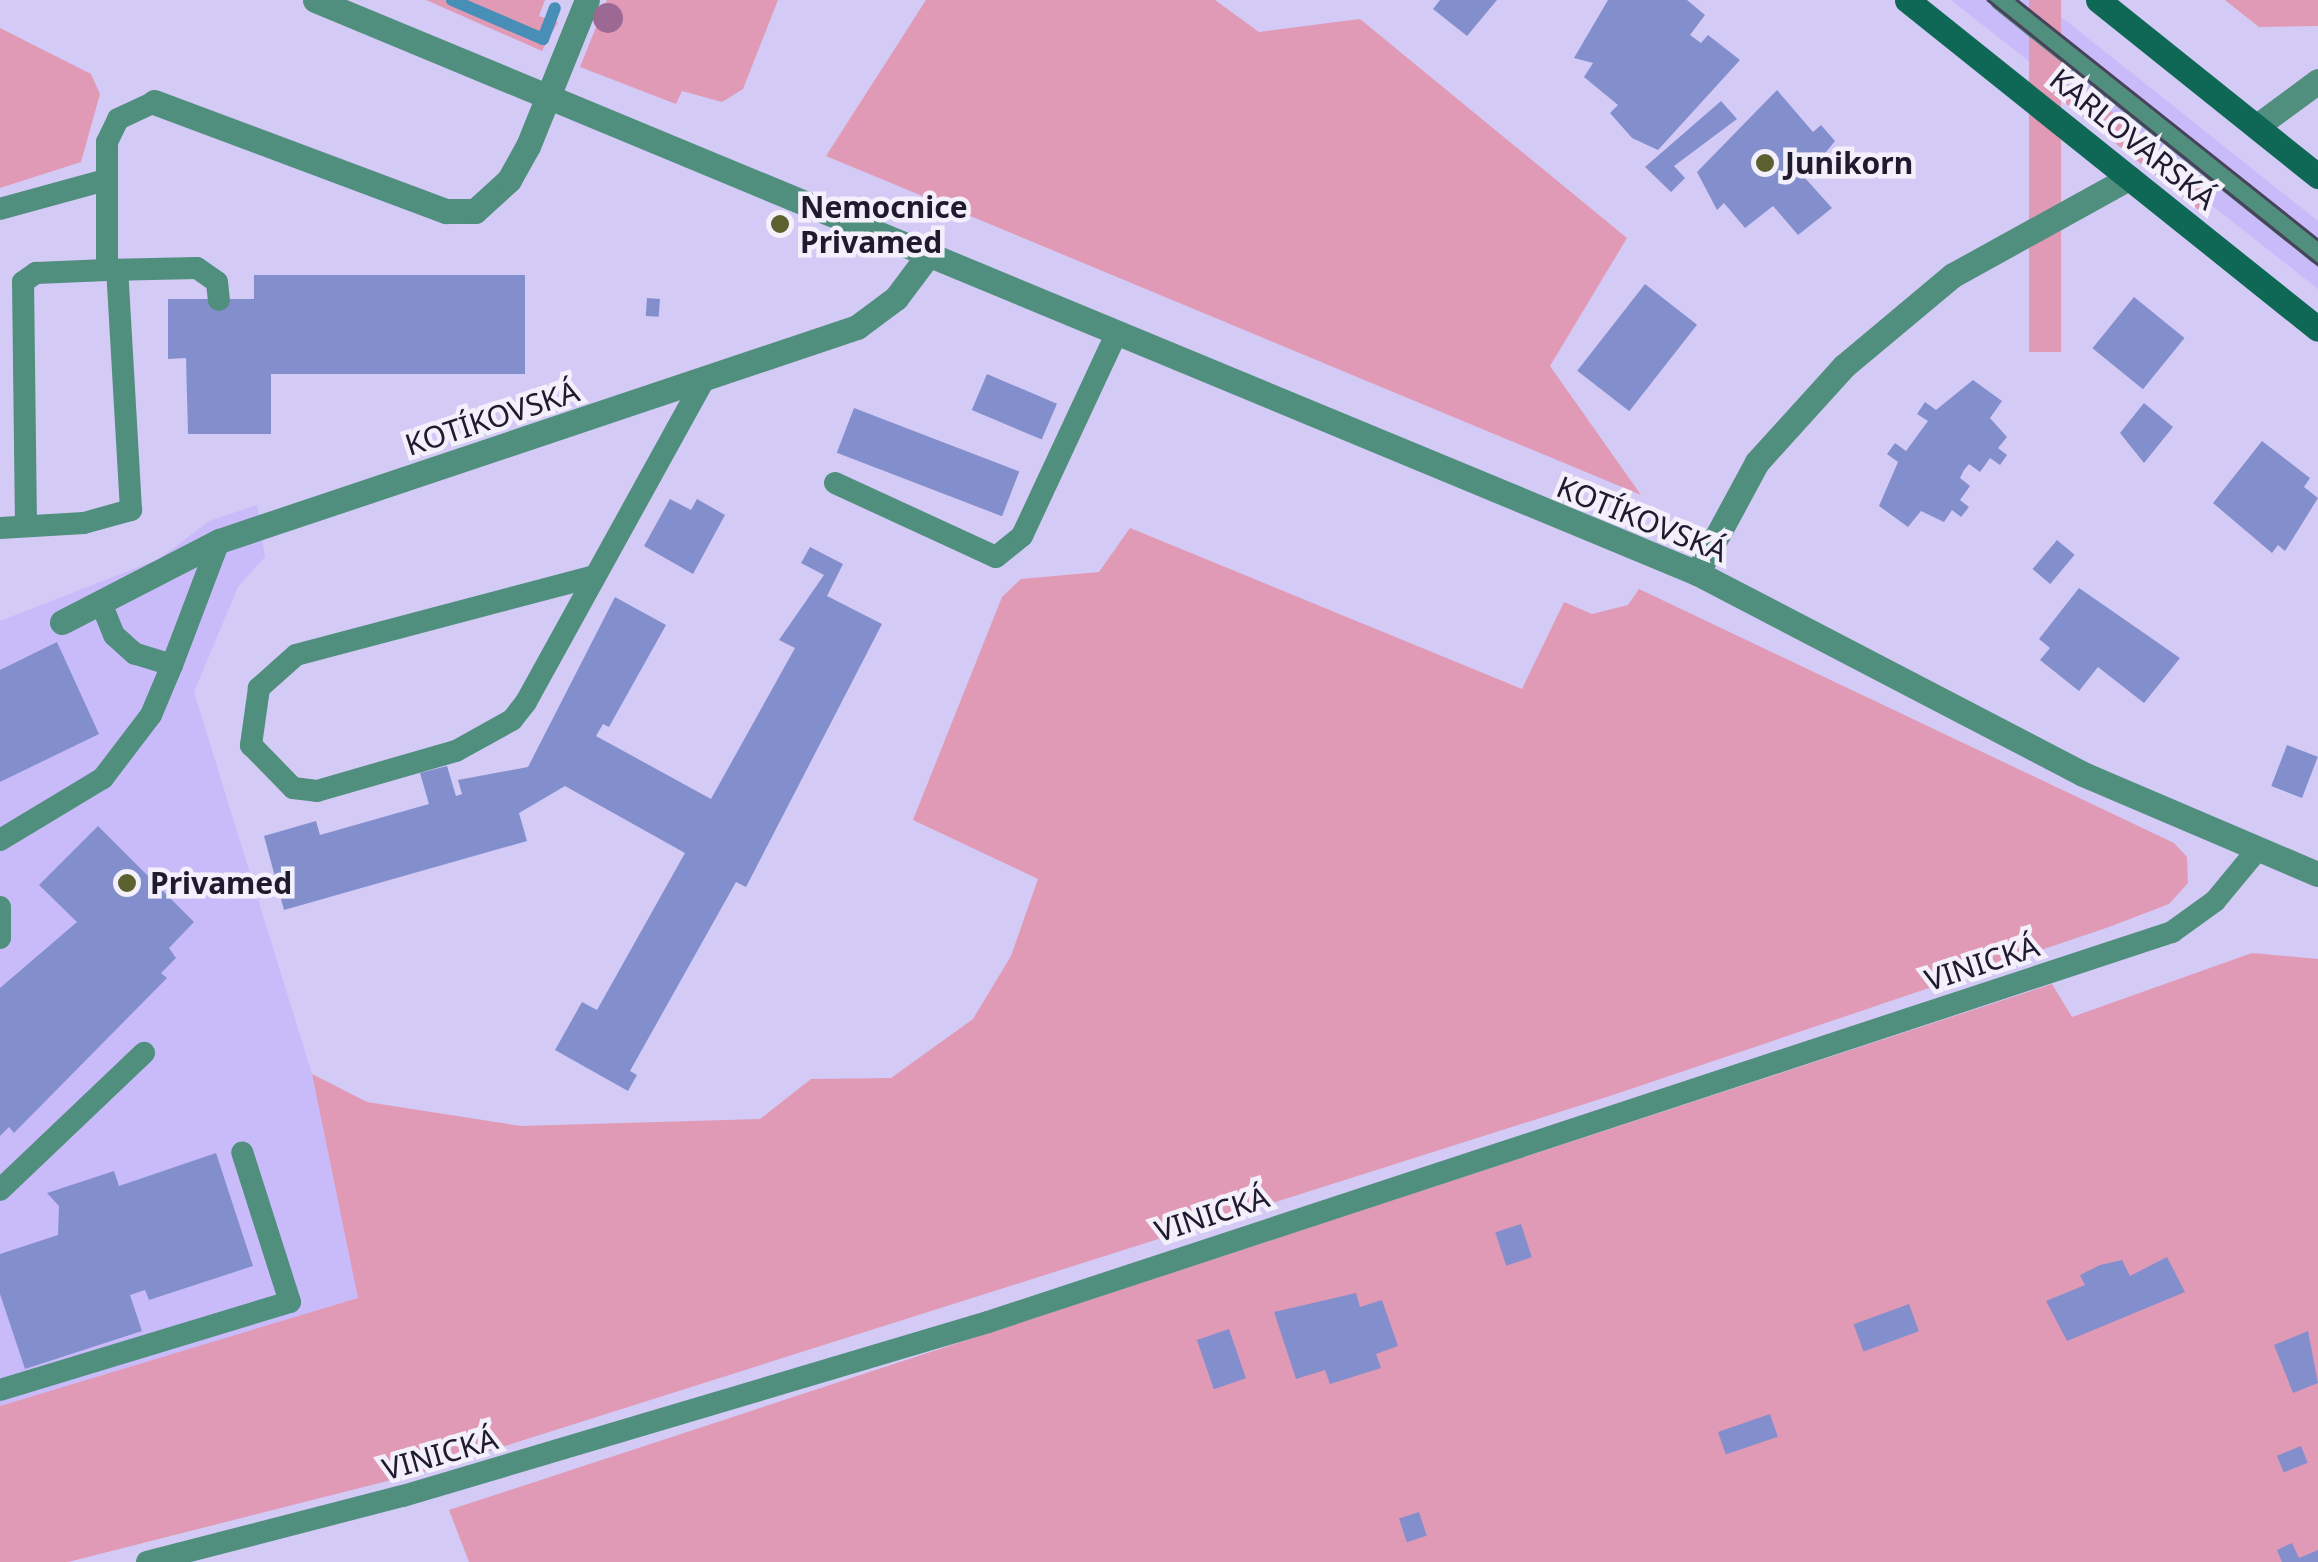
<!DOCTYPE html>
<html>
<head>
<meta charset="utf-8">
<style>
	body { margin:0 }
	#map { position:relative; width:2318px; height:1562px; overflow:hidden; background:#d3caf6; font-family:"Noto Sans",sans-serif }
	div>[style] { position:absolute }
	.built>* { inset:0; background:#c9bbf9 }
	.green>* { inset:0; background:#e19ab5; transform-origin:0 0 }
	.stream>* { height:12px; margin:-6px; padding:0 6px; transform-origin:6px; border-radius:6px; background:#478fb6 }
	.building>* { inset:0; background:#838fcd; transform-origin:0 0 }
	.lane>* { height:22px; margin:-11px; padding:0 11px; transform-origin:11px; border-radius:11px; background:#508e7d }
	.street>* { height:25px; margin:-12.5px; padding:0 12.5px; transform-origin:12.5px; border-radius:12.5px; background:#508e7d }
	.secondary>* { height:25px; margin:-12.5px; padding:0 12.5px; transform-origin:12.5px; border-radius:12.5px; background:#0f6856 }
	.tram>* { height:2.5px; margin:-1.25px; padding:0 1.25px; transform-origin:1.25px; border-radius:1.25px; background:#48425b }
	.trees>* { width:30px; height:30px; margin:-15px; border-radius:50%; background:#9b6994 }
	.dots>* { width:28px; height:28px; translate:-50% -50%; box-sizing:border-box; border:5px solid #f3f0fc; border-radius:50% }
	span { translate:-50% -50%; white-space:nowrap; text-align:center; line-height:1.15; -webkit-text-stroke:9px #f3f0fc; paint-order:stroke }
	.street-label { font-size:30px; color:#1f1a2e }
	.poi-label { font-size:30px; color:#1f1a2e; font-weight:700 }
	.left { translate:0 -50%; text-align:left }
</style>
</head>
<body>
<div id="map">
	<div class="built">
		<div style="clip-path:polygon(1951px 0,2040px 0,2318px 221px,2318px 289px)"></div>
		<div style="clip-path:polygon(257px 505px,265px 557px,238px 587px,194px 692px,312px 1074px,359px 1298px,0 1406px,0 621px,159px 559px,209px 521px)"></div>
	</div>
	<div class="green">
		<div style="clip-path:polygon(426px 0,545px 0,539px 16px,558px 22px,542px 51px)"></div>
		<div style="clip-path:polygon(607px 0,778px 0,743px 89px,722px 102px,682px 91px,676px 104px,580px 67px)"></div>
		<div style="clip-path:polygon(926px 0,1215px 0,1259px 32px,1360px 19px,1627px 238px,1550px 366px,1641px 495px,826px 156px)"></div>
		<div style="left:2029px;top:0;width:32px;height:352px"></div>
		<div style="clip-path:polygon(2225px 0,2318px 0,2318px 26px,2259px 27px)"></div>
		<div style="clip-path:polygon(0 28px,91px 74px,100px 94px,81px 162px,0 188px)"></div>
		<div style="clip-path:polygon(2034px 67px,2103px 105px,2212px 192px,2199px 210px,2029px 74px)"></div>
		<div style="clip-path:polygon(1130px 528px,1522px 689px,1564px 602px,1592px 614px,1628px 605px,1639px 589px,2174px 843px,2187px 857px,2188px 883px,2169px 904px,2109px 927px,1613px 1095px,423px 1472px,68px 1562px,0 1562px,0 1406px,358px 1298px,312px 1074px,367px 1102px,521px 1126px,760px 1119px,811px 1079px,891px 1078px,973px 1019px,1011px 956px,1038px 879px,913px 820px,1002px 597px,1021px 579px,1099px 572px)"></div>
		<div style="clip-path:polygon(2252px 953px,2318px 959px,2318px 1562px,469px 1562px,449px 1510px,2052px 984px,2072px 1017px)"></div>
	</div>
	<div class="stream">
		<div style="left:452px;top:0;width:99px;rotate:23.2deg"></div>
		<div style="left:543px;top:39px;width:33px;rotate:-69deg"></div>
	</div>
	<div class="building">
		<div style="clip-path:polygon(1440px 0,1497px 0,1467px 36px,1433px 9px)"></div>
		<div style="clip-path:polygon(1608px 0,1687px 0,1705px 15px,1690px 35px,1701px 43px,1708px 35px,1740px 60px,1658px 150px,1632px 138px,1610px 113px,1618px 105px,1584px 77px,1593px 63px,1574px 58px)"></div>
		<div style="clip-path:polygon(1777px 90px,1813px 132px,1821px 125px,1835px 141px,1805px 178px,1832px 208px,1798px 235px,1773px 206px,1745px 228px,1724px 203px,1717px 210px,1697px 172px)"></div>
		<div style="clip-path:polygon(1721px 101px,1737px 119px,1674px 166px,1685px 178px,1671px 192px,1645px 167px)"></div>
		<div style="clip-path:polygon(254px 275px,525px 275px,525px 374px,271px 374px,271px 434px,188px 434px,186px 358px,168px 359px,168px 299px,254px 299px)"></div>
		<div style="left:1645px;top:284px;width:66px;height:110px;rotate:38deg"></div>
		<div style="left:2134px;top:297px;width:65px;height:66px;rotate:39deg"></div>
		<div style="left:647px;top:298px;width:13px;height:18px;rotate:4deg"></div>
		<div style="left:987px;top:374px;width:76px;height:39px;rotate:23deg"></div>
		<div style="clip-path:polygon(1973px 380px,2002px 401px,1990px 418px,2007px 437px,1998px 448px,2007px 455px,2000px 465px,1990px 458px,1980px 472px,1969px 464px,1964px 470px,1960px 478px,1970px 486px,1960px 500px,1969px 507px,1961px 517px,1952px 510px,1944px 522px,1921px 511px,1908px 527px,1879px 506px,1898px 462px,1887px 454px,1895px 443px,1906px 451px,1928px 421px,1917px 414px,1925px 402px,1936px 410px)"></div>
		<div style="clip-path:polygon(2144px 403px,2173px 427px,2144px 463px,2120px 433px)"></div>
		<div style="left:854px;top:408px;width:177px;height:48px;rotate:21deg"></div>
		<div style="clip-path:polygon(2262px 441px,2310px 478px,2304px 487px,2318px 498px,2285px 551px,2278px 545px,2272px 553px,2213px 503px)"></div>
		<div style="clip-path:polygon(670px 499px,691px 510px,697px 499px,725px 515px,693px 574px,644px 546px)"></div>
		<div style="left:2057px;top:540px;width:23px;height:38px;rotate:40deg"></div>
		<div style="clip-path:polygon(810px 547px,843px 564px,827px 596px,882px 624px,746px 887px,736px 882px,630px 1071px,637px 1075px,628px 1091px,555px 1050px,582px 1002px,597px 1010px,685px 853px,565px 786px,519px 813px,527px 841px,284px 910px,264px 836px,316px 821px,320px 835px,429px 804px,420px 773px,447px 766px,456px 796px,462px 794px,458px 780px,528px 767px,615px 597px,666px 625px,609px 727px,603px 724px,596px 736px,711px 799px,795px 648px,779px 640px,824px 575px,801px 563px)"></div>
		<div style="clip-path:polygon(2079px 588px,2180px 658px,2144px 703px,2098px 667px,2079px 691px,2040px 660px,2050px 648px,2039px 639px)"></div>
		<div style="clip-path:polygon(57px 642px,99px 734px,0 782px,0 670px)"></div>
		<div style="left:2287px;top:745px;width:33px;height:44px;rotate:21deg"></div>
		<div style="clip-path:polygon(98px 826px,194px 922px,169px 948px,176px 958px,161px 973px,167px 978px,14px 1133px,9px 1127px,0 1136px,0 988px,77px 922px,39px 885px)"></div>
		<div style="clip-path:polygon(216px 1153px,253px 1266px,149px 1300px,145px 1290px,130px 1295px,142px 1331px,25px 1369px,0 1294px,0 1254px,58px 1235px,59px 1206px,47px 1193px,114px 1171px,119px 1186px)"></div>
		<div style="left:1521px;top:1224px;width:35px;height:27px;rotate:72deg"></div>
		<div style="clip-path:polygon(2167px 1257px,2185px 1292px,2067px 1341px,2046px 1301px,2085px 1285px,2080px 1275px,2100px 1265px,2122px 1260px,2130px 1276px)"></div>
		<div style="clip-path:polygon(1356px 1293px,1360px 1307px,1382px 1300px,1398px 1346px,1376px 1354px,1381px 1368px,1330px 1384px,1325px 1370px,1296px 1379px,1274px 1312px)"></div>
		<div style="left:1909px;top:1304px;width:29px;height:59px;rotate:70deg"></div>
		<div style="left:1229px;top:1329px;width:52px;height:34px;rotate:71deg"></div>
		<div style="clip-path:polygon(2308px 1331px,2318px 1383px,2293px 1393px,2274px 1345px)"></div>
		<div style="left:1770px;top:1414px;width:24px;height:55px;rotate:71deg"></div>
		<div style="left:2301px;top:1446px;width:18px;height:26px;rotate:68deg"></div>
		<div style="left:1419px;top:1512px;width:25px;height:21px;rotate:72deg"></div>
		<div style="clip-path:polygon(2292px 1543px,2299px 1558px,2318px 1550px,2318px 1562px,2282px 1562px,2277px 1550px)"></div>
	</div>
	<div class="lane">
		<div style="left:2001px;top:0;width:406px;rotate:38.6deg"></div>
		<div style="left:0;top:209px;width:106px;rotate:-15.4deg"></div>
		<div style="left:107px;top:270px;width:90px;rotate:-1.3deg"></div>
		<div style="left:197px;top:268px;width:24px;rotate:35deg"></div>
		<div style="left:217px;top:282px;width:18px;rotate:84deg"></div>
		<div style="left:835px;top:483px;width:177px;rotate:24.7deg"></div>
		<div style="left:996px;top:557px;width:33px;rotate:-39deg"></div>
		<div style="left:1022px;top:536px;width:223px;rotate:-65deg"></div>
		<div style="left:26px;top:526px;width:244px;rotate:-90.7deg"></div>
		<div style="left:23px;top:282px;width:16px;rotate:-35deg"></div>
		<div style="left:36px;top:273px;width:71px;rotate:-2.4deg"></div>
		<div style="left:107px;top:270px;width:128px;rotate:-90deg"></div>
		<div style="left:107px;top:142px;width:25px;rotate:-64deg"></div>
		<div style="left:118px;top:119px;width:40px;rotate:-25deg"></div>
		<div style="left:0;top:528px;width:84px;rotate:-3.4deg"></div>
		<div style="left:84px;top:523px;width:49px;rotate:-15.5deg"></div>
		<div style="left:131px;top:510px;width:241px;rotate:-93.3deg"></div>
		<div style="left:595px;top:576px;width:309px;rotate:165.2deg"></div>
		<div style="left:296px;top:655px;width:50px;rotate:138.3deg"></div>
		<div style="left:259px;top:688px;width:58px;rotate:98deg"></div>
		<div style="left:251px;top:745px;width:60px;rotate:45.7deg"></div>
		<div style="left:293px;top:788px;width:24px;rotate:7deg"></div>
		<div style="left:317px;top:791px;width:145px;rotate:-16.1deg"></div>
		<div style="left:456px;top:751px;width:64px;rotate:-29deg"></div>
		<div style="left:512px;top:720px;width:23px;rotate:-52deg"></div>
		<div style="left:526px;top:702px;width:362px;rotate:-61.1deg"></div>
		<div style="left:172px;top:665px;width:133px;rotate:-69.2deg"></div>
		<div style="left:0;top:840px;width:120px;rotate:-31deg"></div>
		<div style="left:103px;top:778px;width:79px;rotate:-52.7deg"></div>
		<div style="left:151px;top:715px;width:54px;rotate:-67.2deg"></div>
		<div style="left:172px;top:665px;width:39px;rotate:-163deg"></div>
		<div style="left:135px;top:654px;width:28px;rotate:-138deg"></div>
		<div style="left:114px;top:635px;width:35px;rotate:-112deg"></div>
		<div style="left:0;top:907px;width:31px;rotate:90deg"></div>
		<div style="left:0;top:1190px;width:199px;rotate:-43.6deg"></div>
		<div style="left:0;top:1390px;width:303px;rotate:-16.9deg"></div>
		<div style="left:290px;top:1302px;width:157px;rotate:-107.7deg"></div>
		<div style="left:147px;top:1562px;width:264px;rotate:-14.5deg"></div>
		<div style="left:403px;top:1496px;width:610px;rotate:-16.56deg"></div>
		<div style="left:988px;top:1322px;width:1247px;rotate:-18.23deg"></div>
		<div style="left:2172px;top:932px;width:53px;rotate:-35.8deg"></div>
		<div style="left:2215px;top:901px;width:67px;rotate:-50.4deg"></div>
	</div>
	<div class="street">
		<div style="left:315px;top:0;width:1496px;rotate:22.52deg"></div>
		<div style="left:1697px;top:573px;width:435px;rotate:27.5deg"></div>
		<div style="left:2083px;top:774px;width:255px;rotate:23.1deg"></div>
		<div style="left:154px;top:102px;width:312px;rotate:20.5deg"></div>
		<div style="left:446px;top:211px;width:29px"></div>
		<div style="left:475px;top:211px;width:46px;rotate:-42.4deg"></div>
		<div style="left:509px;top:180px;width:39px;rotate:-61deg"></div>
		<div style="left:528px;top:146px;width:157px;rotate:-68deg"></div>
		<div style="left:2257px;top:126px;width:76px;rotate:-36.4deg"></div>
		<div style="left:1697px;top:573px;width:126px;rotate:-61.6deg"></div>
		<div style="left:1757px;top:462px;width:130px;rotate:-47.8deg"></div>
		<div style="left:1844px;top:366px;width:142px;rotate:-39.9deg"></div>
		<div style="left:1953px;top:275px;width:201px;rotate:-28.9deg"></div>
		<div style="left:62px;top:622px;width:177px;rotate:-27.3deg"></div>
		<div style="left:219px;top:541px;width:673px;rotate:-18.54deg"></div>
		<div style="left:857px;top:327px;width:49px;rotate:-36.6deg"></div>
		<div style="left:896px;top:298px;width:50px;rotate:-53.1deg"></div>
	</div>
	<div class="secondary">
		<div style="left:1907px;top:0;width:526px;rotate:38.68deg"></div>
		<div style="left:2098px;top:0;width:282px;rotate:38.7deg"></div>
	</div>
	<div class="tram">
		<div style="left:1988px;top:0;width:423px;rotate:38.7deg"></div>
		<div style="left:2017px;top:0;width:384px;rotate:38.5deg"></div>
	</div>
	<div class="trees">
		<div style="left:608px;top:18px"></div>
	</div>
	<div class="dots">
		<div style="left:1765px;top:163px;background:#5a602e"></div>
		<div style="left:780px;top:224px;background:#5a602e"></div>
		<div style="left:127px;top:883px;background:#5a602e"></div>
	</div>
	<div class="street-label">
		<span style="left:2133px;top:139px;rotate:39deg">KARLOVARSKÁ</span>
		<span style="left:492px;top:418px;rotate:-18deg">KOTÍKOVSKÁ</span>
		<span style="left:1642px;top:519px;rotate:22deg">KOTÍKOVSKÁ</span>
		<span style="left:1982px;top:963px;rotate:-18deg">VINICKÁ</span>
		<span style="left:1212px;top:1214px;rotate:-18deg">VINICKÁ</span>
		<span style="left:440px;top:1454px;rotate:-16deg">VINICKÁ</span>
	</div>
	<div class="poi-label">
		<span class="left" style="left:1785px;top:163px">Junikorn</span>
		<span class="left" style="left:800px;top:224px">Nemocnice<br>Privamed</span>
		<span class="left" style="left:150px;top:883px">Privamed</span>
	</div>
</div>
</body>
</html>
